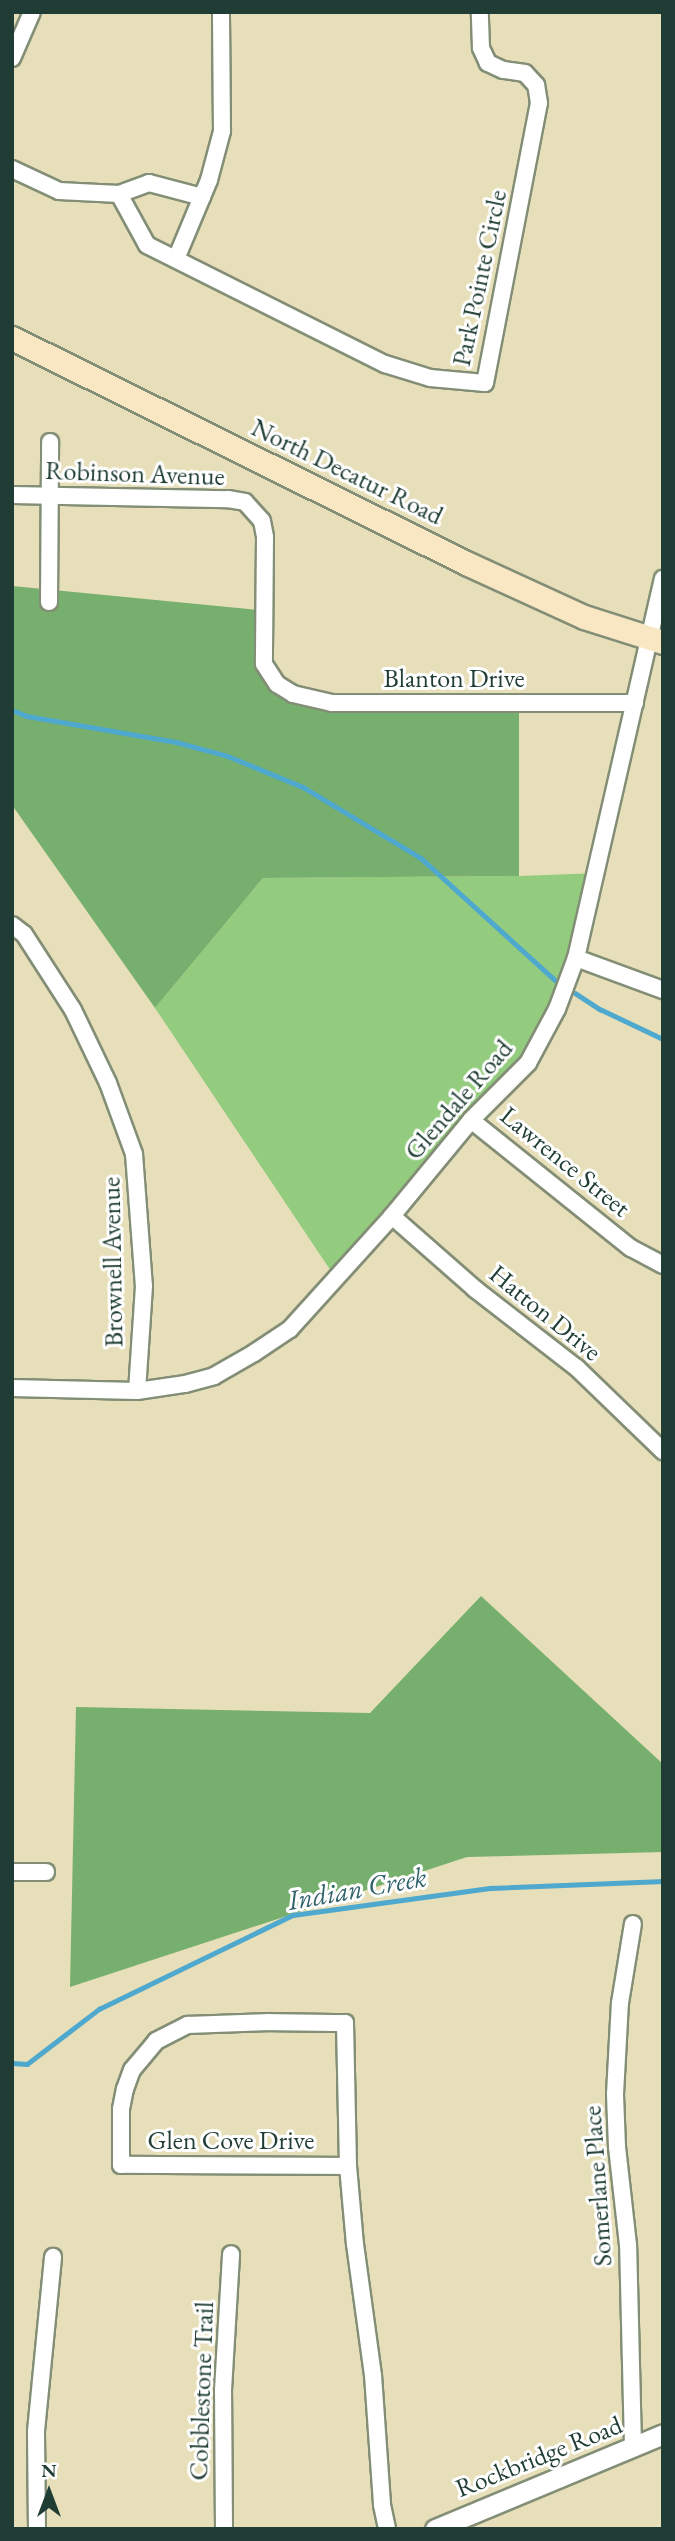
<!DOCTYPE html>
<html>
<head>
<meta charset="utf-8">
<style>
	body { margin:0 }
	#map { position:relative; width:675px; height:2541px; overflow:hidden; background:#e7dfb9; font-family:"EB Garamond",serif }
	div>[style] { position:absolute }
	.green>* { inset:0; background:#94cc7f }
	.forest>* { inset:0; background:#77b06e }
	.stream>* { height:4.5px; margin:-2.25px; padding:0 2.25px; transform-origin:2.25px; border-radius:2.25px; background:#4fa8cd }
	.roads { filter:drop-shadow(2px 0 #838e76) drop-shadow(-2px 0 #838e76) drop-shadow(0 2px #838e76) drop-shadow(0 -2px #838e76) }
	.minor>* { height:16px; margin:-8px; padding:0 8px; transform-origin:8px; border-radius:8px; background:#fff }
	.tertiary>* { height:19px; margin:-9.5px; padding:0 9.5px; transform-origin:9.5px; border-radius:9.5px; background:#fff }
	.secondary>* { height:23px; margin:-11.5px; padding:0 11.5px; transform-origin:11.5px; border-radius:11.5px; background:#f9e7c3 }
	span { translate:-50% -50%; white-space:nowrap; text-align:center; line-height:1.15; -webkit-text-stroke:6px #fff; paint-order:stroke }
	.street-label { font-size:26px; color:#1f3d34 }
	.water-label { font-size:28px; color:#30626a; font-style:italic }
	.frame { position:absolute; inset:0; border:14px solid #1f3d34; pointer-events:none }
	.north { position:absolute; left:14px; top:2457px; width:70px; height:70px; -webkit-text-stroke:5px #fff; paint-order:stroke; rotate:0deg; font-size:19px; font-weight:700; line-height:28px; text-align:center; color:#1f3d34 }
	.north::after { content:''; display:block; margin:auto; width:24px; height:32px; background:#1f3d34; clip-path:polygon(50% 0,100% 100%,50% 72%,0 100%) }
</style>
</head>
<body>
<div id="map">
	<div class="green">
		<div style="clip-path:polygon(600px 873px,568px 988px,519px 1073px,335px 1277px,155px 1008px,263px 878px,519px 876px)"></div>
	</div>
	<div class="forest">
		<div style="clip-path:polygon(12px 586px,258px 610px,271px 675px,317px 701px,519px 707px,519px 876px,263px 878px,155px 1008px,12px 805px)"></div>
		<div style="clip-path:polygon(481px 1596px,663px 1764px,663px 1852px,467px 1857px,70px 1987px,76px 1707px,370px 1713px)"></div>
	</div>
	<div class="stream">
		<div style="left:12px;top:710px;width:16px;rotate:22deg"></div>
		<div style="left:27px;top:716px;width:151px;rotate:9.9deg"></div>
		<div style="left:176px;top:742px;width:54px;rotate:15.1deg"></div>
		<div style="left:228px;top:756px;width:81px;rotate:22.5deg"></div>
		<div style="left:303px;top:787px;width:138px;rotate:31deg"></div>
		<div style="left:421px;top:858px;width:181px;rotate:42.3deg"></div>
		<div style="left:575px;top:993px;width:30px;rotate:33deg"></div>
		<div style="left:600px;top:1009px;width:70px;rotate:25.5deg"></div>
		<div style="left:12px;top:2063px;width:15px;rotate:4deg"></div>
		<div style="left:27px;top:2064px;width:91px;rotate:-37.4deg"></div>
		<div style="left:99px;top:2009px;width:216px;rotate:-25.9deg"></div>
		<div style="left:293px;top:1915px;width:200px;rotate:-7.8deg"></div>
		<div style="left:491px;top:1888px;width:172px;rotate:-2.3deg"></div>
	</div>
	<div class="roads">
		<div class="minor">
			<div style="left:12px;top:58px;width:50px;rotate:-66.5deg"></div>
			<div style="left:12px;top:169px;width:52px;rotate:25.1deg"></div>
			<div style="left:59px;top:191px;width:60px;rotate:2.9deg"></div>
			<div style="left:119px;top:194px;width:58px;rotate:61.2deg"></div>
			<div style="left:147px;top:245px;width:266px;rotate:26.6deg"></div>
			<div style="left:385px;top:364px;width:47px;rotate:17.3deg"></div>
			<div style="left:430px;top:378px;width:55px;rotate:5.2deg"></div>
			<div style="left:485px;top:383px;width:285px;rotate:-79.1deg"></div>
			<div style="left:539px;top:103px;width:18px;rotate:-99deg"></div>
			<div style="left:536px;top:85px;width:16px;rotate:-133deg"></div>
			<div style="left:525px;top:73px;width:22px;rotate:-172deg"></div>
			<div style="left:503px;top:70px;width:17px;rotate:-155deg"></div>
			<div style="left:488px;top:63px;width:17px;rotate:-115deg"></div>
			<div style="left:481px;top:48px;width:36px;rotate:-92deg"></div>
			<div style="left:119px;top:194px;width:32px;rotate:-20deg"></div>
			<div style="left:149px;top:183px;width:55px;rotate:14.8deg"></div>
			<div style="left:176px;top:259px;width:86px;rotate:-67.3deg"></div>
			<div style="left:209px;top:180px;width:51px;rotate:-75.1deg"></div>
			<div style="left:222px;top:131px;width:119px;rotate:-90.5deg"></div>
			<div style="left:12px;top:495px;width:216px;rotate:1.1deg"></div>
			<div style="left:228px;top:499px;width:17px;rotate:10deg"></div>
			<div style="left:245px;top:502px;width:25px;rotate:48deg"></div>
			<div style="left:262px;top:521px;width:16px;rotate:79deg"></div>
			<div style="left:265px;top:537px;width:127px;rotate:90.5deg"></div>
			<div style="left:264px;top:664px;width:24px;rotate:57deg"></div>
			<div style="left:277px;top:684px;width:19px;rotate:32deg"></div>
			<div style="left:293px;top:694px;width:40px;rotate:13deg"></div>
			<div style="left:332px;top:703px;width:303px"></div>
			<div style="left:49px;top:602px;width:160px;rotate:-89.6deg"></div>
			<div style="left:12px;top:925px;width:15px;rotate:37deg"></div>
			<div style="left:24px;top:934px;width:90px;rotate:57.2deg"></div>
			<div style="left:73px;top:1010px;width:81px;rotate:64.4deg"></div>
			<div style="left:108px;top:1083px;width:76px;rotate:69.9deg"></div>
			<div style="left:134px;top:1154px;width:132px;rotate:85.7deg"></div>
			<div style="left:144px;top:1286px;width:105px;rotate:93.8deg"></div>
			<div style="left:576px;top:958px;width:93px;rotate:20.2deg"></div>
			<div style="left:471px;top:1120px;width:205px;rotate:38.7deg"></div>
			<div style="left:631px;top:1248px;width:36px;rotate:28deg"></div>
			<div style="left:392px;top:1216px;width:111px;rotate:41.3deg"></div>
			<div style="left:475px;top:1289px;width:129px;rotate:37.8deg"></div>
			<div style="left:577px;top:1368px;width:120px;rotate:44deg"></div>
			<div style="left:12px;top:1388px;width:125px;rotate:1.4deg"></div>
			<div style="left:137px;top:1391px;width:49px;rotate:-8.3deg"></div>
			<div style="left:185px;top:1384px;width:30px;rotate:-15deg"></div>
			<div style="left:214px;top:1376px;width:46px;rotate:-29.9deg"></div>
			<div style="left:254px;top:1353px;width:43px;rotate:-33.7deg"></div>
			<div style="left:290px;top:1329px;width:152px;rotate:-47.9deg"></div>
			<div style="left:392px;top:1216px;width:124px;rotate:-50.5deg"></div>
			<div style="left:471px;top:1120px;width:81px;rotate:-45deg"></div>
			<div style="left:528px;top:1063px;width:61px;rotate:-61.8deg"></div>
			<div style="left:557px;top:1009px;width:54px;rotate:-69.6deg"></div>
			<div style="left:576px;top:958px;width:389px;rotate:-77.1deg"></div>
			<div style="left:12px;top:1872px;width:34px"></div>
			<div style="left:269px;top:2022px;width:76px;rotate:0.8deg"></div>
			<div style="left:345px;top:2023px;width:143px;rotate:88.8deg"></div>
			<div style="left:348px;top:2166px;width:227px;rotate:-179.7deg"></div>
			<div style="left:121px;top:2165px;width:56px;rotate:-90deg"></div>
			<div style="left:121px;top:2109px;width:20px;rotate:-79deg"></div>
			<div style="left:125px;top:2089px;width:20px;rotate:-70deg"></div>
			<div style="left:132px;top:2070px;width:38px;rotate:-50deg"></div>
			<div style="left:156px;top:2041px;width:36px;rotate:-27deg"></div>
			<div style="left:188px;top:2025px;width:81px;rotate:-2.1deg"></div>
			<div style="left:348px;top:2166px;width:78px;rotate:84.9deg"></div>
			<div style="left:355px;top:2244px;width:132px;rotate:82.2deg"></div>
			<div style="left:373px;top:2375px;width:130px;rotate:86deg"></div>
			<div style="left:382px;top:2505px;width:25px;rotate:78deg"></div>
			<div style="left:633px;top:2446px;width:201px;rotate:-91.4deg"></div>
			<div style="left:628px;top:2245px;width:99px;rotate:-96.4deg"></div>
			<div style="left:617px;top:2147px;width:53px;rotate:-92.2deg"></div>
			<div style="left:615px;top:2094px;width:91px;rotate:-86.9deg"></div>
			<div style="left:620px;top:2003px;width:80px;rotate:-80.7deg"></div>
			<div style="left:37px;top:2529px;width:98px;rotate:-90.6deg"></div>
			<div style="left:36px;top:2431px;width:175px;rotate:-84.4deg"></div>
			<div style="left:224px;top:2529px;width:139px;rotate:-90.4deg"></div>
			<div style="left:223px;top:2390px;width:136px;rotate:-86.6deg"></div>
		</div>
		<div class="tertiary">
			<div style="left:435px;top:2529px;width:247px;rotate:-22.6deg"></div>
		</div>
		<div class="secondary">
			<div style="left:12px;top:338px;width:507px;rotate:26.36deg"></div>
			<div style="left:466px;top:563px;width:130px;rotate:24.6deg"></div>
			<div style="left:584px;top:617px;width:83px;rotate:17.6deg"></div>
		</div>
	</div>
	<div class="street-label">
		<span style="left:480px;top:278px;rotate:-78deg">Park Pointe Circle</span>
		<span style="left:347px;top:472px;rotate:26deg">North Decatur Road</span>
		<span style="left:135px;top:474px;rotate:2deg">Robinson Avenue</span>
		<span style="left:454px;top:679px">Blanton Drive</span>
		<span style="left:459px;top:1100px;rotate:-49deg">Glendale Road</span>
		<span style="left:565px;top:1162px;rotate:39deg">Lawrence Street</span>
		<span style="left:113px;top:1262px;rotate:-91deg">Brownell Avenue</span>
		<span style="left:545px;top:1313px;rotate:39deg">Hatton Drive</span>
		<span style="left:231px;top:2141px">Glen Cove Drive</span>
		<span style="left:598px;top:2186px;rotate:-94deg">Somerlane Place</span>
		<span style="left:202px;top:2391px;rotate:-88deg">Cobblestone Trail</span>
		<span style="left:539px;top:2457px;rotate:-22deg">Rockbridge Road</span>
	</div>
	<div class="water-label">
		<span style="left:357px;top:1888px;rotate:-10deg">Indian Creek</span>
	</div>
	<div class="frame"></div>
	<div class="north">N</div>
</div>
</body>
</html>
